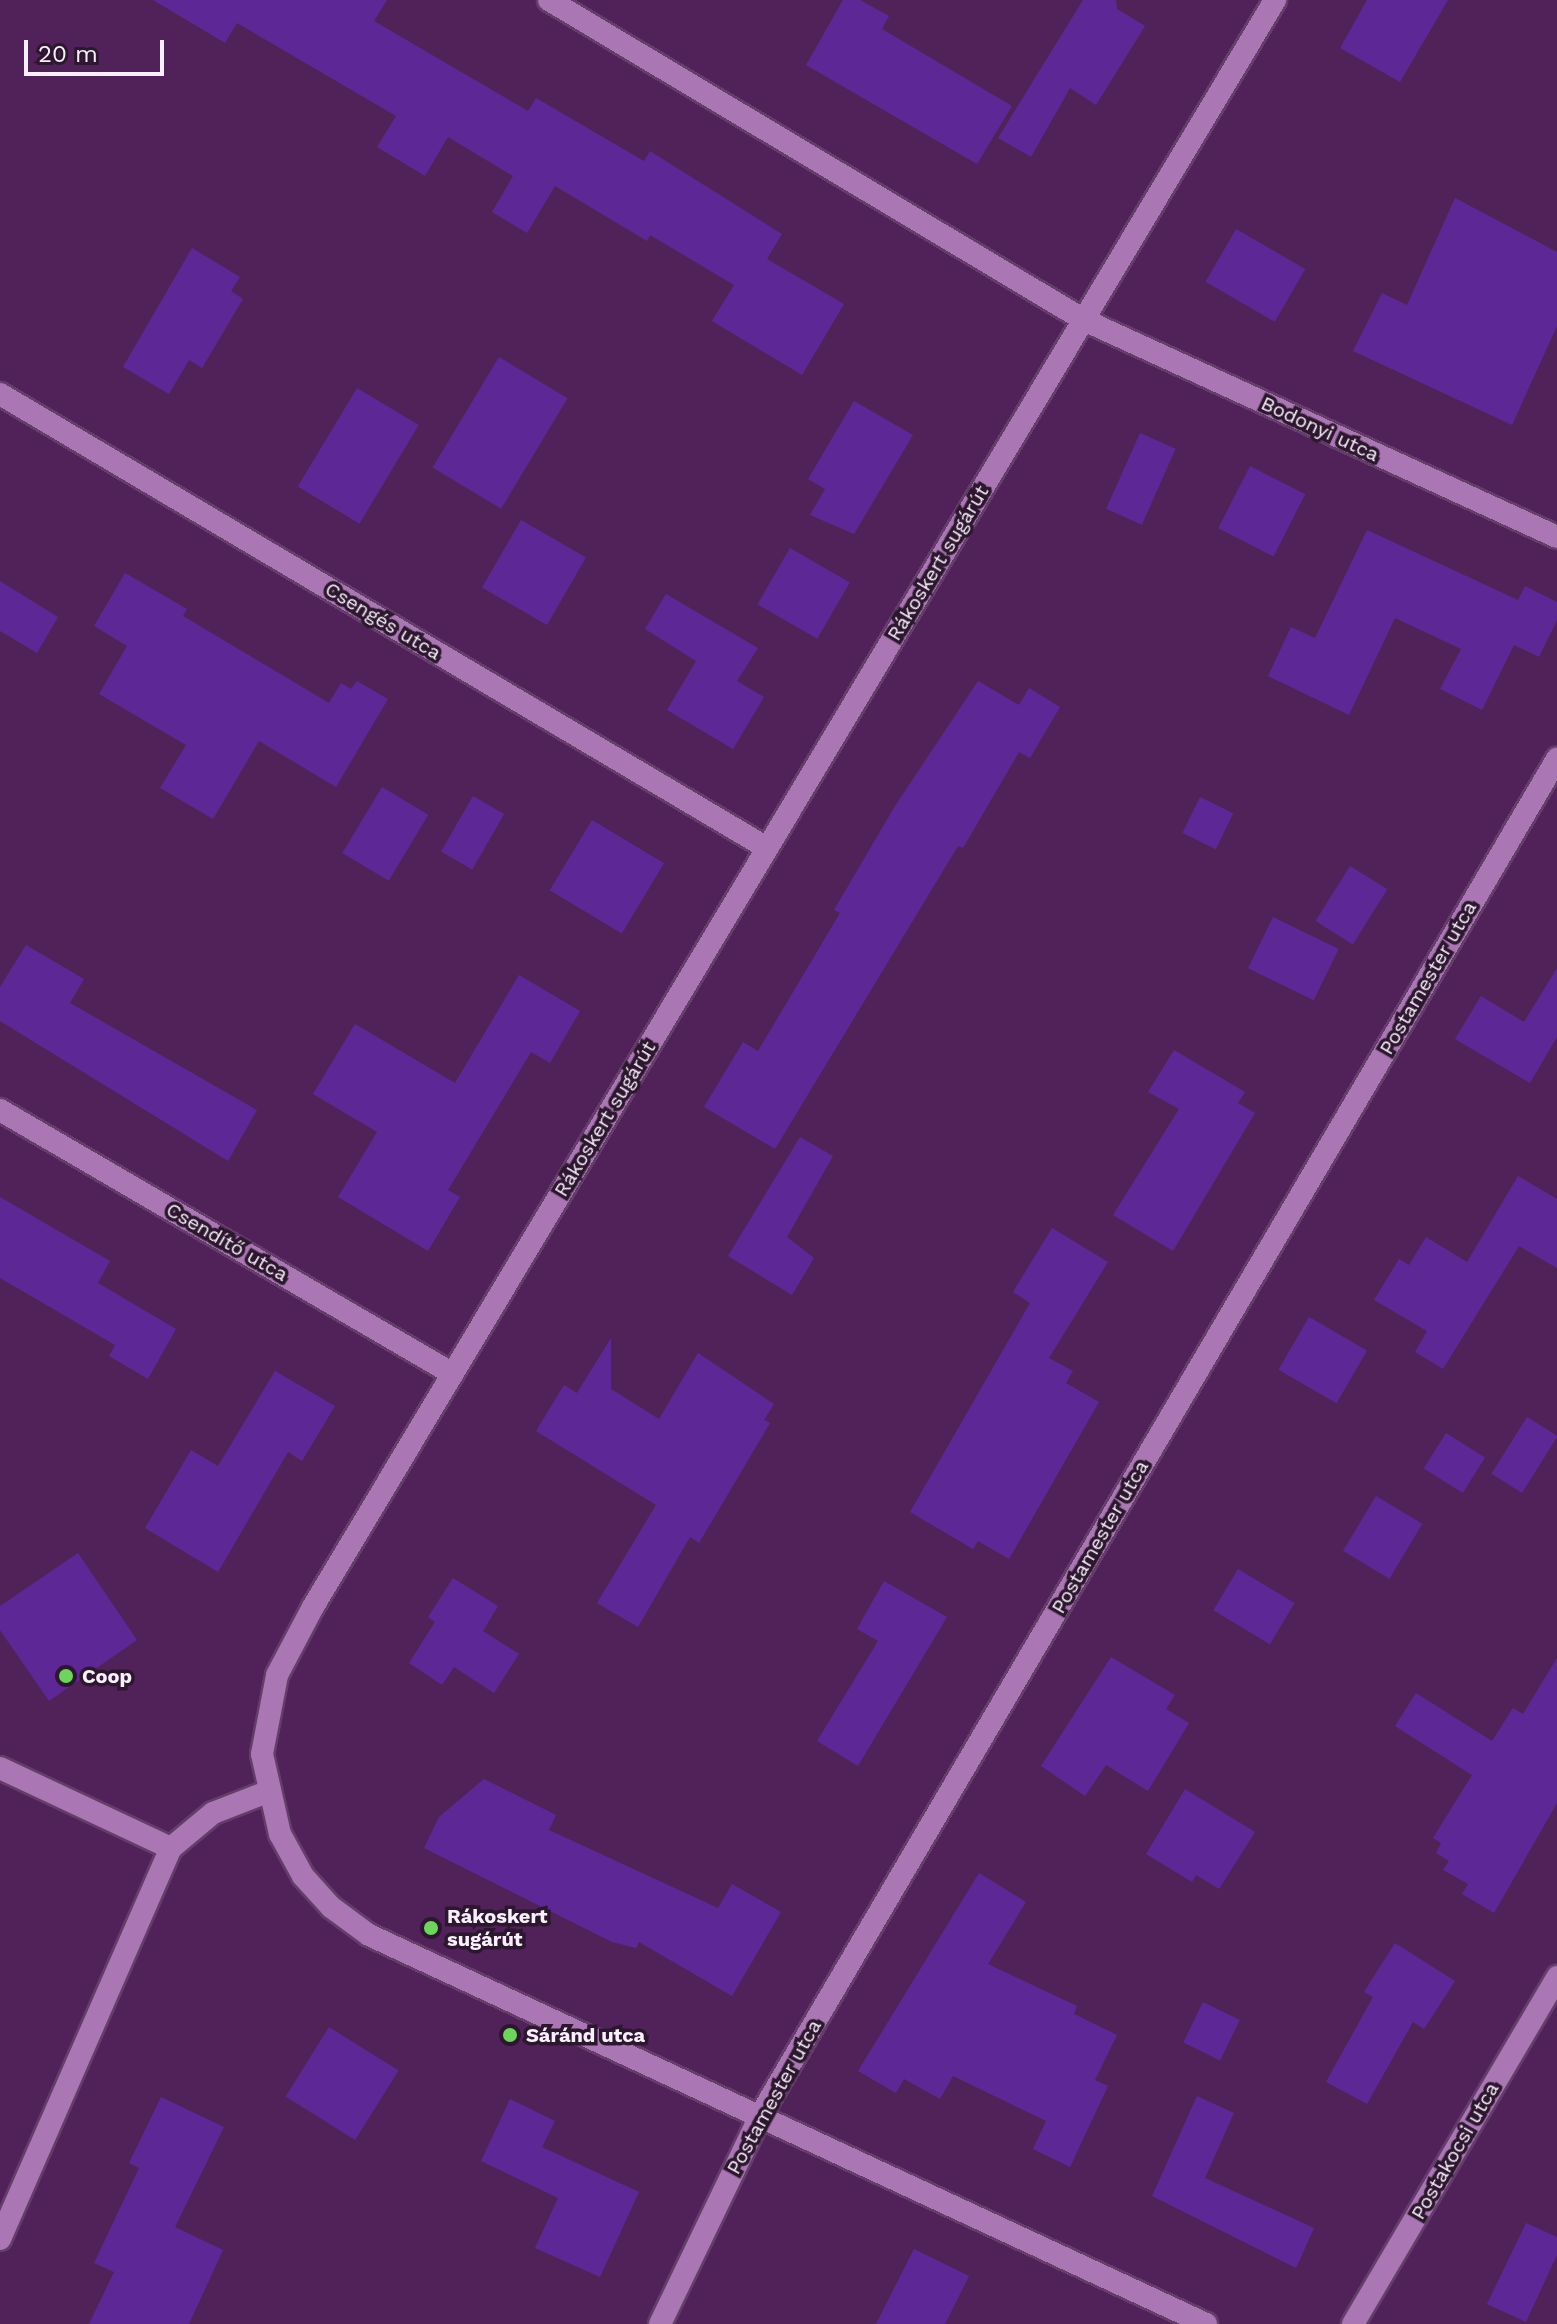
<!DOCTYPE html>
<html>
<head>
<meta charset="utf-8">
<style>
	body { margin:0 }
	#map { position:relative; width:1557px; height:2324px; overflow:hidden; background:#51225a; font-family:"Work Sans",sans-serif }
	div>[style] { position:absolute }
	.building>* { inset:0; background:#5d2896; transform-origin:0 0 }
	.roads { filter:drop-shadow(2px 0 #643d6b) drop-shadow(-2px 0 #643d6b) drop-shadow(0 2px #643d6b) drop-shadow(0 -2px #643d6b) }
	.minor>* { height:22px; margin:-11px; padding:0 11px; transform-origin:11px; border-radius:11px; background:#aa76b3 }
	.tertiary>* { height:22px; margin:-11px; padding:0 11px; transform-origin:11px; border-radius:11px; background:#aa76b3 }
	.dots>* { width:22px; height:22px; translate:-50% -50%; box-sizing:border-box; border:4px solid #2c172f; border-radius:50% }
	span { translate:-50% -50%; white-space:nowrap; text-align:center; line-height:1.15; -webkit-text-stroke:7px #2c172f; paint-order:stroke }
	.street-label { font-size:20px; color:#f9eefb }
	.poi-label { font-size:20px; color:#f9eefb; font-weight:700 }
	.left { translate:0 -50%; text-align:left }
	.scale { position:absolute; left:24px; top:40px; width:140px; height:36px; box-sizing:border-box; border:4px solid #f9eefb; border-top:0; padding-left:10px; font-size:24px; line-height:28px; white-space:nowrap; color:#f9eefb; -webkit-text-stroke:6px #2c172f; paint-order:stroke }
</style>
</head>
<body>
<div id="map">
	<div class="building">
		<div style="clip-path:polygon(153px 0,387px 0,374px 21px,528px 111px,536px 98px,644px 161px,650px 151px,782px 234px,767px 259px,844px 304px,802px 375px,712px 321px,734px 285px,650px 235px,647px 241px,555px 186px,527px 233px,492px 212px,513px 176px,448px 137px,425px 176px,377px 147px,396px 116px,237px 23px,225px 43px)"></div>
		<div style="clip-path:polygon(843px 0,860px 0,889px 16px,882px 29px,1012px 106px,977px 164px,806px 65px)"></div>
		<div style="clip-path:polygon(1083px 0,1116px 0,1117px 9px,1145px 26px,1096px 105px,1070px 88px,1031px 157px,998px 138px)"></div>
		<div style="clip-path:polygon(1367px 0,1448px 0,1400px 82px,1340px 48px)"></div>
		<div style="clip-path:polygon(1455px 198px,1557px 252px,1557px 326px,1512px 425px,1353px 351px,1382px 293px,1407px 305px)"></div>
		<div style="left:1236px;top:229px;width:80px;height:61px;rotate:30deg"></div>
		<div style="clip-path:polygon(192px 248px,240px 277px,231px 291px,243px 299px,202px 368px,189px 360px,169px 394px,123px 367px)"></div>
		<div style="left:499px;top:357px;width:80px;height:129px;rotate:31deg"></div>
		<div style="left:357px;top:388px;width:72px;height:115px;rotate:31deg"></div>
		<div style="clip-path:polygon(854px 401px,913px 435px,854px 534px,810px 515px,825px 489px,808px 479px)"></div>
		<div style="left:1140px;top:433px;width:39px;height:83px;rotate:24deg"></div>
		<div style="left:1250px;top:466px;width:62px;height:70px;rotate:27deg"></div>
		<div style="left:521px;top:520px;width:75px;height:78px;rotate:30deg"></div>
		<div style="clip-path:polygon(1367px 530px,1518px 600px,1525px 586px,1557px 602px,1557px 620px,1539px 657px,1514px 645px,1482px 710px,1440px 689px,1461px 649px,1395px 618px,1349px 715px,1268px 676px,1291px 627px,1315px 638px)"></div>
		<div style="left:790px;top:548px;width:69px;height:65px;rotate:30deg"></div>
		<div style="clip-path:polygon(125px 573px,187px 609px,183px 616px,329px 703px,341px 683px,351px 689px,357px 681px,388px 699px,336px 787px,259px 741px,213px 819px,160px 788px,186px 745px,99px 694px,127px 646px,94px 626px)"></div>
		<div style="clip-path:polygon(0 581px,58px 617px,37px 653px,0 631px)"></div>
		<div style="clip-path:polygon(666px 594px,758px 648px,737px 681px,764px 697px,733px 749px,667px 710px,696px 661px,645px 629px)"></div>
		<div style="clip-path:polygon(978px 681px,1019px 705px,1029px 688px,1060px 707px,1030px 758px,1019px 752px,963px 848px,958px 846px,775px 1149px,704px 1107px,743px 1042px,758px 1051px,840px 913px,834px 910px,895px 806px)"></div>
		<div style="left:382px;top:787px;width:54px;height:77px;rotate:31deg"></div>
		<div style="left:473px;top:796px;width:36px;height:64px;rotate:30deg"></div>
		<div style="left:1200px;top:797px;width:37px;height:40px;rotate:26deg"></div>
		<div style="left:592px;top:820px;width:84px;height:82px;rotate:31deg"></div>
		<div style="left:1350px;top:866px;width:44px;height:65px;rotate:32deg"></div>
		<div style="left:1273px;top:917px;width:73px;height:57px;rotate:26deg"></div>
		<div style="clip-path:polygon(26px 945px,84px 979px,70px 1003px,257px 1110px,228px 1161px,0 1021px,0 987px)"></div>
		<div style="clip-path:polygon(1557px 968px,1557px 1037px,1530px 1083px,1455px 1039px,1481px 996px,1524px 1022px)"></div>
		<div style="clip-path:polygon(519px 975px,580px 1011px,550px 1063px,531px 1052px,448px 1190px,460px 1197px,428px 1251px,338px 1197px,377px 1132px,313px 1094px,355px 1024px,455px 1083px)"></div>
		<div style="clip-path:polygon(1174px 1050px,1245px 1092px,1238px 1103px,1255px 1113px,1173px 1251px,1113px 1215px,1179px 1109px,1148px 1092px)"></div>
		<div style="clip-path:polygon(800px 1137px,833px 1156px,787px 1237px,814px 1258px,792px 1295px,728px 1256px)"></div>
		<div style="clip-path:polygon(1518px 1176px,1557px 1199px,1557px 1268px,1519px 1246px,1443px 1369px,1415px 1352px,1427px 1331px,1374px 1300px,1399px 1259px,1409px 1265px,1426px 1237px,1467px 1262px)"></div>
		<div style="clip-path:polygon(0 1197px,110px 1261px,98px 1283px,176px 1329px,148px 1379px,109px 1356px,115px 1345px,0 1278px)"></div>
		<div style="clip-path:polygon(1052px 1228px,1108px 1262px,1049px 1358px,1073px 1371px,1066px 1383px,1099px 1402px,1009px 1559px,978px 1541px,973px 1549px,910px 1512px,1030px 1303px,1013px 1292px)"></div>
		<div style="left:1309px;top:1317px;width:67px;height:61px;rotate:30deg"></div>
		<div style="clip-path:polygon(611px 1338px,611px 1389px,659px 1419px,698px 1353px,774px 1404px,764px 1420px,770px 1423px,699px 1543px,690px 1537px,638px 1627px,597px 1603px,656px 1505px,536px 1431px,564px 1385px,577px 1393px)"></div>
		<div style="clip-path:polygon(275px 1371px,335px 1406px,302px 1461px,288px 1452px,218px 1572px,145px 1528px,191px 1450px,218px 1466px)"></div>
		<div style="left:1527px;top:1417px;width:36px;height:67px;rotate:32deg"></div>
		<div style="left:1446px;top:1433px;width:46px;height:42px;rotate:32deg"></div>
		<div style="left:1376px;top:1496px;width:54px;height:64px;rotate:31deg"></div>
		<div style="clip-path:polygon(78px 1553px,137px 1640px,49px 1701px,0 1630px,0 1606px)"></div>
		<div style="left:1238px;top:1569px;width:66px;height:48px;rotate:31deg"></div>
		<div style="clip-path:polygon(453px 1578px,498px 1606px,483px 1631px,519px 1654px,494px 1693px,454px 1667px,442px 1685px,409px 1663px,435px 1622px,428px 1617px)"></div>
		<div style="clip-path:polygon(884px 1581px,947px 1617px,858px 1766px,817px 1741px,878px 1641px,857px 1629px)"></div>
		<div style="clip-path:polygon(1111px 1657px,1175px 1695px,1166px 1709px,1189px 1723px,1148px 1791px,1106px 1765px,1085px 1796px,1041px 1766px)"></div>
		<div style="clip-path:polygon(1557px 1658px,1557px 1803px,1494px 1913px,1462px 1894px,1468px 1884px,1443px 1870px,1449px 1861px,1436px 1853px,1441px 1843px,1433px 1838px,1472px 1775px,1395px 1726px,1416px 1693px,1492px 1741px,1513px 1708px,1523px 1714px)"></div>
		<div style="clip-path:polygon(484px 1779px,556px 1815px,549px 1830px,718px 1908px,732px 1884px,781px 1912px,732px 1996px,639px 1942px,636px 1948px,612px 1942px,424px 1848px,439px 1817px)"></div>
		<div style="clip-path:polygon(1185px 1789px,1255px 1832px,1219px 1889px,1196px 1875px,1192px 1882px,1146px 1854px)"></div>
		<div style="clip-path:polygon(979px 1873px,1026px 1902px,988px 1964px,1077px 2006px,1074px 2014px,1117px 2035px,1095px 2080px,1108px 2086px,1070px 2167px,1033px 2149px,1046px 2121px,953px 2076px,940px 2099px,904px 2079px,896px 2093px,858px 2071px)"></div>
		<div style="clip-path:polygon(1395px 1943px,1455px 1981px,1424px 2029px,1413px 2022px,1367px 2104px,1326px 2082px,1373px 1997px,1364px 1992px)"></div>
		<div style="left:1203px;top:2002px;width:41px;height:45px;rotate:26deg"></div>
		<div style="left:329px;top:2027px;width:82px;height:82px;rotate:32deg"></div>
		<div style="clip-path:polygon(1197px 2096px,1234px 2113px,1205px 2178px,1314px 2228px,1296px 2268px,1152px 2196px)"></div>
		<div style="clip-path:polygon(161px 2097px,224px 2127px,175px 2227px,223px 2250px,189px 2324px,89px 2324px,114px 2272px,94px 2263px,139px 2168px,129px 2163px)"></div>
		<div style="clip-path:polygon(510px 2099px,555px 2121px,542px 2147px,639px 2192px,600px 2277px,535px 2248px,558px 2198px,481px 2161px)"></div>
		<div style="clip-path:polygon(1526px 2223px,1557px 2237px,1557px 2255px,1526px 2322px,1487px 2304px)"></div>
		<div style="clip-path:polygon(914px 2249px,969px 2276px,945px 2324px,876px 2324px)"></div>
	</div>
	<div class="roads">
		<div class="minor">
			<div style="left:549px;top:0;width:623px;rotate:30.88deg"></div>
			<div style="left:1084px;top:320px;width:520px;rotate:24.64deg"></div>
			<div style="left:0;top:394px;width:891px;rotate:30.62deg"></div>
			<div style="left:0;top:1110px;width:524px;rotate:30.23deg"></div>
			<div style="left:0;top:1768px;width:189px;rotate:25.1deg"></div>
			<div style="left:0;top:2239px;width:427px;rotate:-66.4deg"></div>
			<div style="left:171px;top:1848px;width:55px;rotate:-39.8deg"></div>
			<div style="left:213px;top:1813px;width:58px;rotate:-21.3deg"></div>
			<div style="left:660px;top:2324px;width:233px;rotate:-64.3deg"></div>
			<div style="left:761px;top:2114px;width:1572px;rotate:-59.57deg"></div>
			<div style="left:1353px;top:2324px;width:403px;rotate:-59.5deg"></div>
		</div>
		<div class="tertiary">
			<div style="left:1206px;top:2324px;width:923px;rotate:-155.07deg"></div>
			<div style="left:369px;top:1935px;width:47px;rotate:-143.6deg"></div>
			<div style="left:331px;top:1907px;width:42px;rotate:-132.1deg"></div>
			<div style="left:303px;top:1876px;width:48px;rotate:-118.7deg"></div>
			<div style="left:280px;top:1834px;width:82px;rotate:-102.7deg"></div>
			<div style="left:262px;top:1754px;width:80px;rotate:-79.2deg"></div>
			<div style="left:277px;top:1675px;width:77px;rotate:-62.1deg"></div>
			<div style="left:313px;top:1607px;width:1873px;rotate:-59.09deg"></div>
		</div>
	</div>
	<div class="dots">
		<div style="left:66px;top:1676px;background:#6fd360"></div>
		<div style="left:431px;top:1928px;background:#6fd360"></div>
		<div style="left:510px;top:2035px;background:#6fd360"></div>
	</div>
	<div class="street-label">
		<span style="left:1320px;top:429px;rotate:25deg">Bodonyi utca</span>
		<span style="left:938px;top:563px;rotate:-59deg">Rákoskert sugárút</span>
		<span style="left:383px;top:621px;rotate:31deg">Csengés utca</span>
		<span style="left:1428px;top:978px;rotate:-60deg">Postamester utca</span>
		<span style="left:605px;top:1119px;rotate:-59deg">Rákoskert sugárút</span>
		<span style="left:227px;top:1242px;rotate:30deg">Csendítő utca</span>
		<span style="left:1100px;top:1537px;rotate:-60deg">Postamester utca</span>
		<span style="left:774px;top:2097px;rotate:-61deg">Postamester utca</span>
		<span style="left:1455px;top:2151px;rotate:-60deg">Postakocsi utca</span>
	</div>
	<div class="poi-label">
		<span class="left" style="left:82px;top:1676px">Coop</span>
		<span class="left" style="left:447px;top:1928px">Rákoskert<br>sugárút</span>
		<span class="left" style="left:526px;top:2035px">Sáránd utca</span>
	</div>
	<div class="scale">20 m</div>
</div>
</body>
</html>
